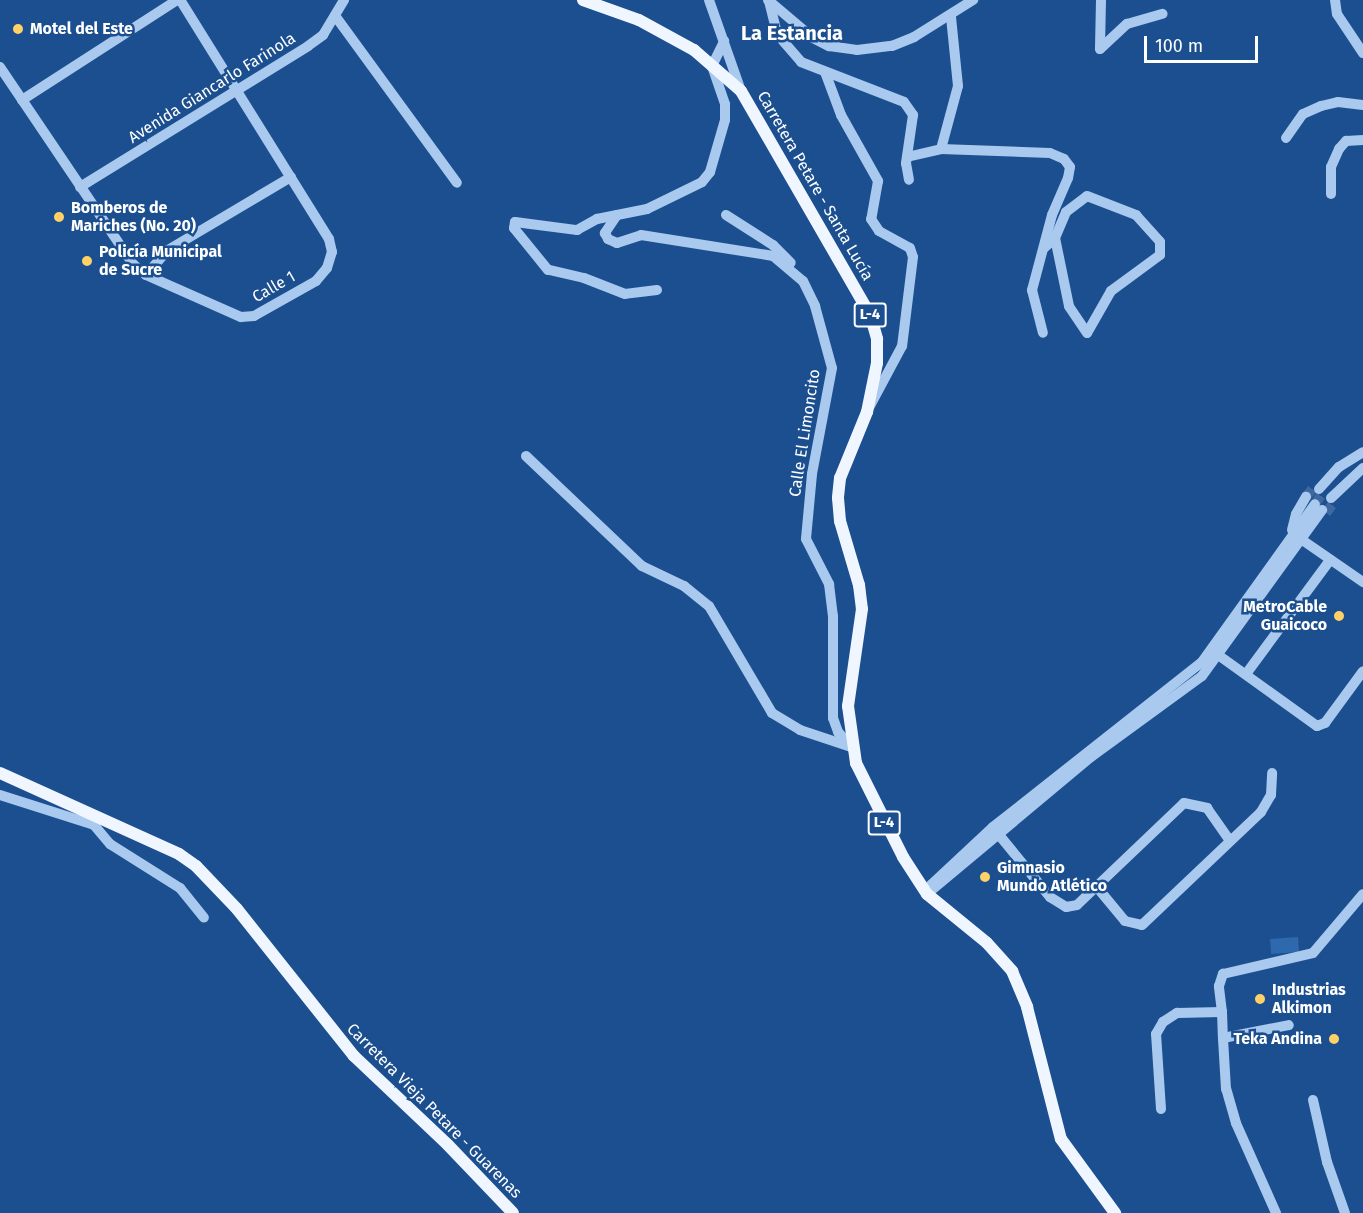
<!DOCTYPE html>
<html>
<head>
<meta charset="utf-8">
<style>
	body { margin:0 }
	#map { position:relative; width:1363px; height:1213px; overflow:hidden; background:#1b4f8f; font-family:"Fira Sans",sans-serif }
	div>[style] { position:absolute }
	.green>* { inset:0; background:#2e69ad; transform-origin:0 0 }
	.minor-tunnel>* { height:10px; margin-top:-5px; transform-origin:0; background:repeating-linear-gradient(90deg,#3d69a0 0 10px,transparent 0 15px) }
	.minor>* { height:10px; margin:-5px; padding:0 5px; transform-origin:5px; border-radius:5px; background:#a9c9ee }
	.major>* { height:12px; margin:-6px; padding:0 6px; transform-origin:6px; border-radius:6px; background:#f0f6ff }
	.dots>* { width:16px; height:16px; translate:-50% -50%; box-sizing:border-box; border:3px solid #1b4f8f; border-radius:50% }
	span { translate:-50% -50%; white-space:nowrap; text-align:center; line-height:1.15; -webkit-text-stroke:5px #1b4f8f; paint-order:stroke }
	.shield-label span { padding:2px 4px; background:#1b4f8f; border:2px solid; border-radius:4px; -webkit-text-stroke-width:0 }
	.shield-label { font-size:15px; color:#fff; font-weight:700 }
	.poi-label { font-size:16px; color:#fff; font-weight:700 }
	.left { translate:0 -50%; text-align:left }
	.right { translate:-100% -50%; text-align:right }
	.street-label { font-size:16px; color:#fff }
	.quarter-label { font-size:20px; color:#fff; font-weight:700 }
	.scale { position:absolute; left:1144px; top:36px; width:114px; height:27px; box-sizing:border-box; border:3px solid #fff; border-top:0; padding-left:8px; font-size:18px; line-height:21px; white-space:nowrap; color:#fff; -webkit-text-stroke:4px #1b4f8f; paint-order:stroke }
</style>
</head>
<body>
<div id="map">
	<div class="green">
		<div style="left:1298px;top:937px;width:15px;height:28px;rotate:86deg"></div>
	</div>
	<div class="minor-tunnel">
		<div style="left:1306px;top:497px;width:14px;rotate:-51deg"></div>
		<div style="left:1315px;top:504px;width:14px;rotate:-56deg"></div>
		<div style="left:1326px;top:513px;width:15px;rotate:-53deg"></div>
	</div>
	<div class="minor">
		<div style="left:709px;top:0;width:96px;rotate:70.6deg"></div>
		<div style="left:768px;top:0;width:59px;rotate:40.2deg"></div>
		<div style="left:813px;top:38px;width:18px;rotate:27deg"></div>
		<div style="left:829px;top:46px;width:28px;rotate:8deg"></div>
		<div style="left:857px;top:50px;width:35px;rotate:-7deg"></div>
		<div style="left:892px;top:46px;width:24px;rotate:-22deg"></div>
		<div style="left:914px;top:37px;width:70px;rotate:-32.1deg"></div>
		<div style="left:1101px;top:0;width:49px;rotate:91.2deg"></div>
		<div style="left:1100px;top:49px;width:37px;rotate:-43deg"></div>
		<div style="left:1127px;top:24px;width:37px;rotate:-16deg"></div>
		<div style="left:1335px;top:0;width:14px;rotate:82deg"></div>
		<div style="left:1337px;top:14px;width:47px;rotate:56.3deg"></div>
		<div style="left:769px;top:1px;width:34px;rotate:76deg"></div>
		<div style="left:777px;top:34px;width:37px;rotate:49deg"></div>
		<div style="left:801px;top:62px;width:110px;rotate:21.2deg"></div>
		<div style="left:904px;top:102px;width:16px;rotate:55deg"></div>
		<div style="left:913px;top:115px;width:49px;rotate:98.3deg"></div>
		<div style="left:906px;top:163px;width:17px;rotate:80deg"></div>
		<div style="left:336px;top:17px;width:205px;rotate:53.9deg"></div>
		<div style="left:0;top:67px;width:238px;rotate:56deg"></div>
		<div style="left:133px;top:264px;width:17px;rotate:40deg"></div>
		<div style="left:146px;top:275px;width:104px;rotate:23.9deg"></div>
		<div style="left:241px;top:317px;width:13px;rotate:-4deg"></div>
		<div style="left:254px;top:316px;width:71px;rotate:-29.4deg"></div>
		<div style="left:316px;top:281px;width:17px;rotate:-50deg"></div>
		<div style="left:327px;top:268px;width:17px;rotate:-73deg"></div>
		<div style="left:332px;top:252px;width:13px;rotate:-103deg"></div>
		<div style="left:329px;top:239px;width:282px;rotate:-121.9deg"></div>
		<div style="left:825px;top:72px;width:46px;rotate:69.6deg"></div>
		<div style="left:841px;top:115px;width:76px;rotate:60.7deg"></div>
		<div style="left:878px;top:181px;width:39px;rotate:100deg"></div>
		<div style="left:871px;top:219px;width:14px;rotate:56deg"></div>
		<div style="left:879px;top:231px;width:35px;rotate:29deg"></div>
		<div style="left:910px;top:248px;width:9px;rotate:72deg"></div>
		<div style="left:913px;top:257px;width:90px;rotate:97deg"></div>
		<div style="left:902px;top:346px;width:68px;rotate:118.1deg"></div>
		<div style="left:22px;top:100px;width:184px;rotate:-32.8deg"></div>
		<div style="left:1286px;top:138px;width:29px;rotate:-55deg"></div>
		<div style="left:1303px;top:114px;width:20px;rotate:-24deg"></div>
		<div style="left:1321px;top:106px;width:17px;rotate:-13deg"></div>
		<div style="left:1338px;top:102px;width:25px;rotate:7deg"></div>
		<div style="left:941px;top:149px;width:65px;rotate:-74.9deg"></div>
		<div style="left:958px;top:86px;width:69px;rotate:-95.8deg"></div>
		<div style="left:907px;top:157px;width:35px;rotate:-13deg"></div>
		<div style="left:941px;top:149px;width:109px;rotate:2.1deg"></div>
		<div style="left:1050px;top:153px;width:15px;rotate:23deg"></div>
		<div style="left:1064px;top:159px;width:10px;rotate:53deg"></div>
		<div style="left:1070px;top:167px;width:11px;rotate:100deg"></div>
		<div style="left:1068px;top:178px;width:40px;rotate:113.4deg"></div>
		<div style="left:1052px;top:215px;width:78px;rotate:104.9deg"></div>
		<div style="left:1032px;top:290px;width:44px;rotate:75.7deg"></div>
		<div style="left:80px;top:187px;width:268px;rotate:-31.7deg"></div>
		<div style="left:308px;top:46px;width:19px;rotate:-36deg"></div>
		<div style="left:323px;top:35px;width:41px;rotate:-59deg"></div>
		<div style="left:1331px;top:194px;width:27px;rotate:-90deg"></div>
		<div style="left:1331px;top:167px;width:20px;rotate:-66deg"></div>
		<div style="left:1339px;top:149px;width:11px;rotate:-49deg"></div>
		<div style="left:1346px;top:141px;width:17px;rotate:-3deg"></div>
		<div style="left:617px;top:215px;width:22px;rotate:124deg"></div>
		<div style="left:605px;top:233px;width:7px;rotate:63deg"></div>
		<div style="left:608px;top:239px;width:10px;rotate:24deg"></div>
		<div style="left:617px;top:243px;width:25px;rotate:-18deg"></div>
		<div style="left:641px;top:235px;width:134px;rotate:9deg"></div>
		<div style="left:773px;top:256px;width:39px;rotate:40deg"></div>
		<div style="left:803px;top:281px;width:28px;rotate:64deg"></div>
		<div style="left:815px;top:306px;width:64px;rotate:74.7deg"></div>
		<div style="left:832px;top:368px;width:108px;rotate:100.7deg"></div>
		<div style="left:812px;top:474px;width:65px;rotate:95.3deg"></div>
		<div style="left:806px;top:539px;width:51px;rotate:62.9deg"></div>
		<div style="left:829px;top:584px;width:32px;rotate:83deg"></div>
		<div style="left:833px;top:616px;width:102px;rotate:90deg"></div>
		<div style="left:833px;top:718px;width:15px;rotate:70deg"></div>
		<div style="left:838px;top:732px;width:21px;rotate:47deg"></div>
		<div style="left:726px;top:215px;width:56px;rotate:32.6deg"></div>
		<div style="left:773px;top:245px;width:25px;rotate:45deg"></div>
		<div style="left:1044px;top:248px;width:15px;rotate:-42deg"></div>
		<div style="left:1055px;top:238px;width:28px;rotate:-67deg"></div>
		<div style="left:1066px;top:212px;width:26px;rotate:-37deg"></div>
		<div style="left:1087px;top:196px;width:53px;rotate:21.2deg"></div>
		<div style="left:1136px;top:215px;width:36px;rotate:48deg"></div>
		<div style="left:1160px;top:242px;width:13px;rotate:90deg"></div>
		<div style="left:1160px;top:255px;width:61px;rotate:143.7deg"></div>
		<div style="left:1111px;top:291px;width:48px;rotate:119.7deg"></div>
		<div style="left:1087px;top:333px;width:32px;rotate:-124deg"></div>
		<div style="left:1069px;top:306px;width:69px;rotate:-101.6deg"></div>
		<div style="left:146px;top:275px;width:33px;rotate:-49deg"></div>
		<div style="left:168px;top:250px;width:143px;rotate:-30.7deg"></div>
		<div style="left:657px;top:290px;width:32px;rotate:173deg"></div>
		<div style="left:625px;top:294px;width:44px;rotate:-158.7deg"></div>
		<div style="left:584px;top:278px;width:37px;rotate:-167deg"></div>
		<div style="left:548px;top:270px;width:54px;rotate:-129deg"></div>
		<div style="left:514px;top:228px;width:6px;rotate:-81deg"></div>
		<div style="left:515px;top:222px;width:63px;rotate:7.4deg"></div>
		<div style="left:577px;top:230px;width:23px;rotate:-29deg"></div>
		<div style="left:597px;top:219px;width:51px;rotate:-11.3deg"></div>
		<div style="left:647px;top:209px;width:61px;rotate:-26.1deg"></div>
		<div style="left:702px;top:182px;width:13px;rotate:-51deg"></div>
		<div style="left:710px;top:172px;width:54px;rotate:-73.9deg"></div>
		<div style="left:725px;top:120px;width:16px;rotate:-90deg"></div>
		<div style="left:725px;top:104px;width:40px;rotate:-108.9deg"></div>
		<div style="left:712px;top:66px;width:28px;rotate:-64deg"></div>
		<div style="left:526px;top:456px;width:160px;rotate:43.5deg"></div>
		<div style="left:642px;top:566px;width:47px;rotate:25.5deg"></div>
		<div style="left:684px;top:586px;width:32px;rotate:39deg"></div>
		<div style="left:709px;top:606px;width:124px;rotate:59.5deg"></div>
		<div style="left:772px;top:713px;width:33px;rotate:31deg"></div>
		<div style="left:800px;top:730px;width:54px;rotate:18.4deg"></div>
		<div style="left:1319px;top:489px;width:30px;rotate:-48deg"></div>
		<div style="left:1339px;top:467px;width:28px;rotate:-32deg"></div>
		<div style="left:1331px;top:498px;width:44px;rotate:-43.2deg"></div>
		<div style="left:1292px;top:530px;width:16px;rotate:-76deg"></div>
		<div style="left:1296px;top:514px;width:20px;rotate:-60deg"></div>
		<div style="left:1295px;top:535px;width:83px;rotate:34.7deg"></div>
		<div style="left:1214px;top:652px;width:127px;rotate:35.7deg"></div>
		<div style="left:1317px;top:726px;width:9px;rotate:-21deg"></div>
		<div style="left:1325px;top:723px;width:64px;rotate:-53.8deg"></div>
		<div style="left:1246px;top:674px;width:142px;rotate:-53.6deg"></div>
		<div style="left:0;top:795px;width:99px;rotate:17.7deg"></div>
		<div style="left:96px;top:817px;width:8px;rotate:104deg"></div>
		<div style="left:94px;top:825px;width:25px;rotate:50deg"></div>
		<div style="left:110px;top:844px;width:83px;rotate:32.2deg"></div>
		<div style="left:180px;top:888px;width:38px;rotate:51deg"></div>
		<div style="left:995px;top:830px;width:87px;rotate:50.6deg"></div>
		<div style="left:1050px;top:897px;width:19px;rotate:32deg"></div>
		<div style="left:1066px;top:907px;width:11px;rotate:-10deg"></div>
		<div style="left:1077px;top:905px;width:148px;rotate:-43.6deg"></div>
		<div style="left:1184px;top:803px;width:24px;rotate:12deg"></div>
		<div style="left:1207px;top:808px;width:38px;rotate:55deg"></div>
		<div style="left:1096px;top:886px;width:45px;rotate:50.4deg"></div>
		<div style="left:1125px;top:921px;width:17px;rotate:13deg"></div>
		<div style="left:1142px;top:925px;width:164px;rotate:-43.5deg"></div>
		<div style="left:1261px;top:812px;width:20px;rotate:-60deg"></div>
		<div style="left:1271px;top:795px;width:22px;rotate:-87deg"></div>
		<div style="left:927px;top:894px;width:214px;rotate:-39.9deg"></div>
		<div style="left:1091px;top:757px;width:137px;rotate:-36.1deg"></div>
		<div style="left:1202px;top:676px;width:205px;rotate:-54.1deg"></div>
		<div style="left:927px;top:894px;width:10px;rotate:-66deg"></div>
		<div style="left:931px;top:885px;width:85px;rotate:-43.1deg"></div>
		<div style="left:993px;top:827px;width:266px;rotate:-38.3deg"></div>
		<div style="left:1202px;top:662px;width:194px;rotate:-54.4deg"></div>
		<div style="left:1222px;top:1012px;width:26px;rotate:-97deg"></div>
		<div style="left:1219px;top:986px;width:13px;rotate:-72deg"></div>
		<div style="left:1223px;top:974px;width:92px;rotate:-13.1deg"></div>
		<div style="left:1313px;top:953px;width:77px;rotate:-49.7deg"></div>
		<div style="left:1313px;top:1100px;width:64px;rotate:77.3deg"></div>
		<div style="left:1327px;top:1162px;width:54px;rotate:70.6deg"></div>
		<div style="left:1161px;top:1109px;width:75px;rotate:-93.8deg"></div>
		<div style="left:1156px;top:1034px;width:14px;rotate:-60deg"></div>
		<div style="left:1163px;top:1022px;width:17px;rotate:-33deg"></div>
		<div style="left:1177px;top:1013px;width:45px;rotate:-1.3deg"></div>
		<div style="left:1222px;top:1012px;width:26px;rotate:88deg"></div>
		<div style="left:1276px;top:1213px;width:98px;rotate:-114deg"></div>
		<div style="left:1236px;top:1123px;width:35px;rotate:-106deg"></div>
		<div style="left:1226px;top:1089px;width:51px;rotate:-93.4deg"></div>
		<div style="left:1223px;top:1038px;width:67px;rotate:-11.1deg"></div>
	</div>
	<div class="major">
		<div style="left:583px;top:0;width:59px;rotate:19.7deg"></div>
		<div style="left:639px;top:20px;width:63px;rotate:28.6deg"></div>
		<div style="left:694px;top:50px;width:62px;rotate:41.1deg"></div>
		<div style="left:741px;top:91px;width:258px;rotate:60deg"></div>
		<div style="left:870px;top:314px;width:26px;rotate:74deg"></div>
		<div style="left:877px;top:339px;width:24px;rotate:90deg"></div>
		<div style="left:877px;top:363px;width:50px;rotate:101.5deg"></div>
		<div style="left:867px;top:412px;width:71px;rotate:112.2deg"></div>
		<div style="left:840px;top:478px;width:20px;rotate:96deg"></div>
		<div style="left:838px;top:498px;width:23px;rotate:85deg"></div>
		<div style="left:840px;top:521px;width:67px;rotate:73.5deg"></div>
		<div style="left:859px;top:585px;width:24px;rotate:83deg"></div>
		<div style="left:862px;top:609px;width:98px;rotate:98.2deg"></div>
		<div style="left:848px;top:706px;width:58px;rotate:82deg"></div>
		<div style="left:856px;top:763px;width:105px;rotate:63.4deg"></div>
		<div style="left:903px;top:857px;width:44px;rotate:57deg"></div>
		<div style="left:927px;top:894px;width:77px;rotate:39.2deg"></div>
		<div style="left:987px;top:943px;width:38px;rotate:48deg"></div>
		<div style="left:1012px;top:971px;width:39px;rotate:67deg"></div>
		<div style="left:1027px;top:1007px;width:136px;rotate:75.6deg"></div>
		<div style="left:1061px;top:1139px;width:92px;rotate:53.9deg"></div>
		<div style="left:0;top:773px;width:196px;rotate:24.3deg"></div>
		<div style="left:179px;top:854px;width:21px;rotate:35deg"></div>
		<div style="left:196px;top:866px;width:59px;rotate:46.4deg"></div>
		<div style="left:237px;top:909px;width:188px;rotate:51.5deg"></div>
		<div style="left:354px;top:1056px;width:129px;rotate:43.4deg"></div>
		<div style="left:448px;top:1145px;width:94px;rotate:46.3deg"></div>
	</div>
	<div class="dots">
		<div style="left:18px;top:29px;background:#ffd166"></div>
		<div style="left:59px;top:217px;background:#ffd166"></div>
		<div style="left:87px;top:261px;background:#ffd166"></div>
		<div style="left:1339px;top:616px;background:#ffd166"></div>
		<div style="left:985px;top:877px;background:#ffd166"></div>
		<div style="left:1260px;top:999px;background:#ffd166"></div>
		<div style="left:1334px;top:1039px;background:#ffd166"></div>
	</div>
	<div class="shield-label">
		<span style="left:870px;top:315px">L-4</span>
		<span style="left:884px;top:823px">L-4</span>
	</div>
	<div class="poi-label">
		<span class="left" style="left:30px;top:29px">Motel del Este</span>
		<span class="left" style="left:71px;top:217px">Bomberos de<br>Mariches (No. 20)</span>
		<span class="left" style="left:99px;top:261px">Policía Municipal<br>de Sucre</span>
		<span class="right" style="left:1327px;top:616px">MetroCable<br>Guaicoco</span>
		<span class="left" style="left:997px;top:877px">Gimnasio<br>Mundo Atlético</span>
		<span class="left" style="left:1272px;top:999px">Industrias<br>Alkimon</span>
		<span class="right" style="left:1322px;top:1039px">Teka Andina</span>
	</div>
	<div class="street-label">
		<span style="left:212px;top:88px;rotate:-32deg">Avenida Giancarlo Farinola</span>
		<span style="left:815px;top:186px;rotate:60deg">Carretera Petare - Santa Lucía</span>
		<span style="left:274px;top:287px;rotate:-30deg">Calle 1</span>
		<span style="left:805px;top:433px;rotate:-81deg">Calle El Limoncito</span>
		<span style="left:434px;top:1111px;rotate:45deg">Carretera Vieja Petare - Guarenas</span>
	</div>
	<div class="quarter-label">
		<span style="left:792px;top:33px">La Estancia</span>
	</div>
	<div class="scale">100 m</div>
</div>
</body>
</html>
